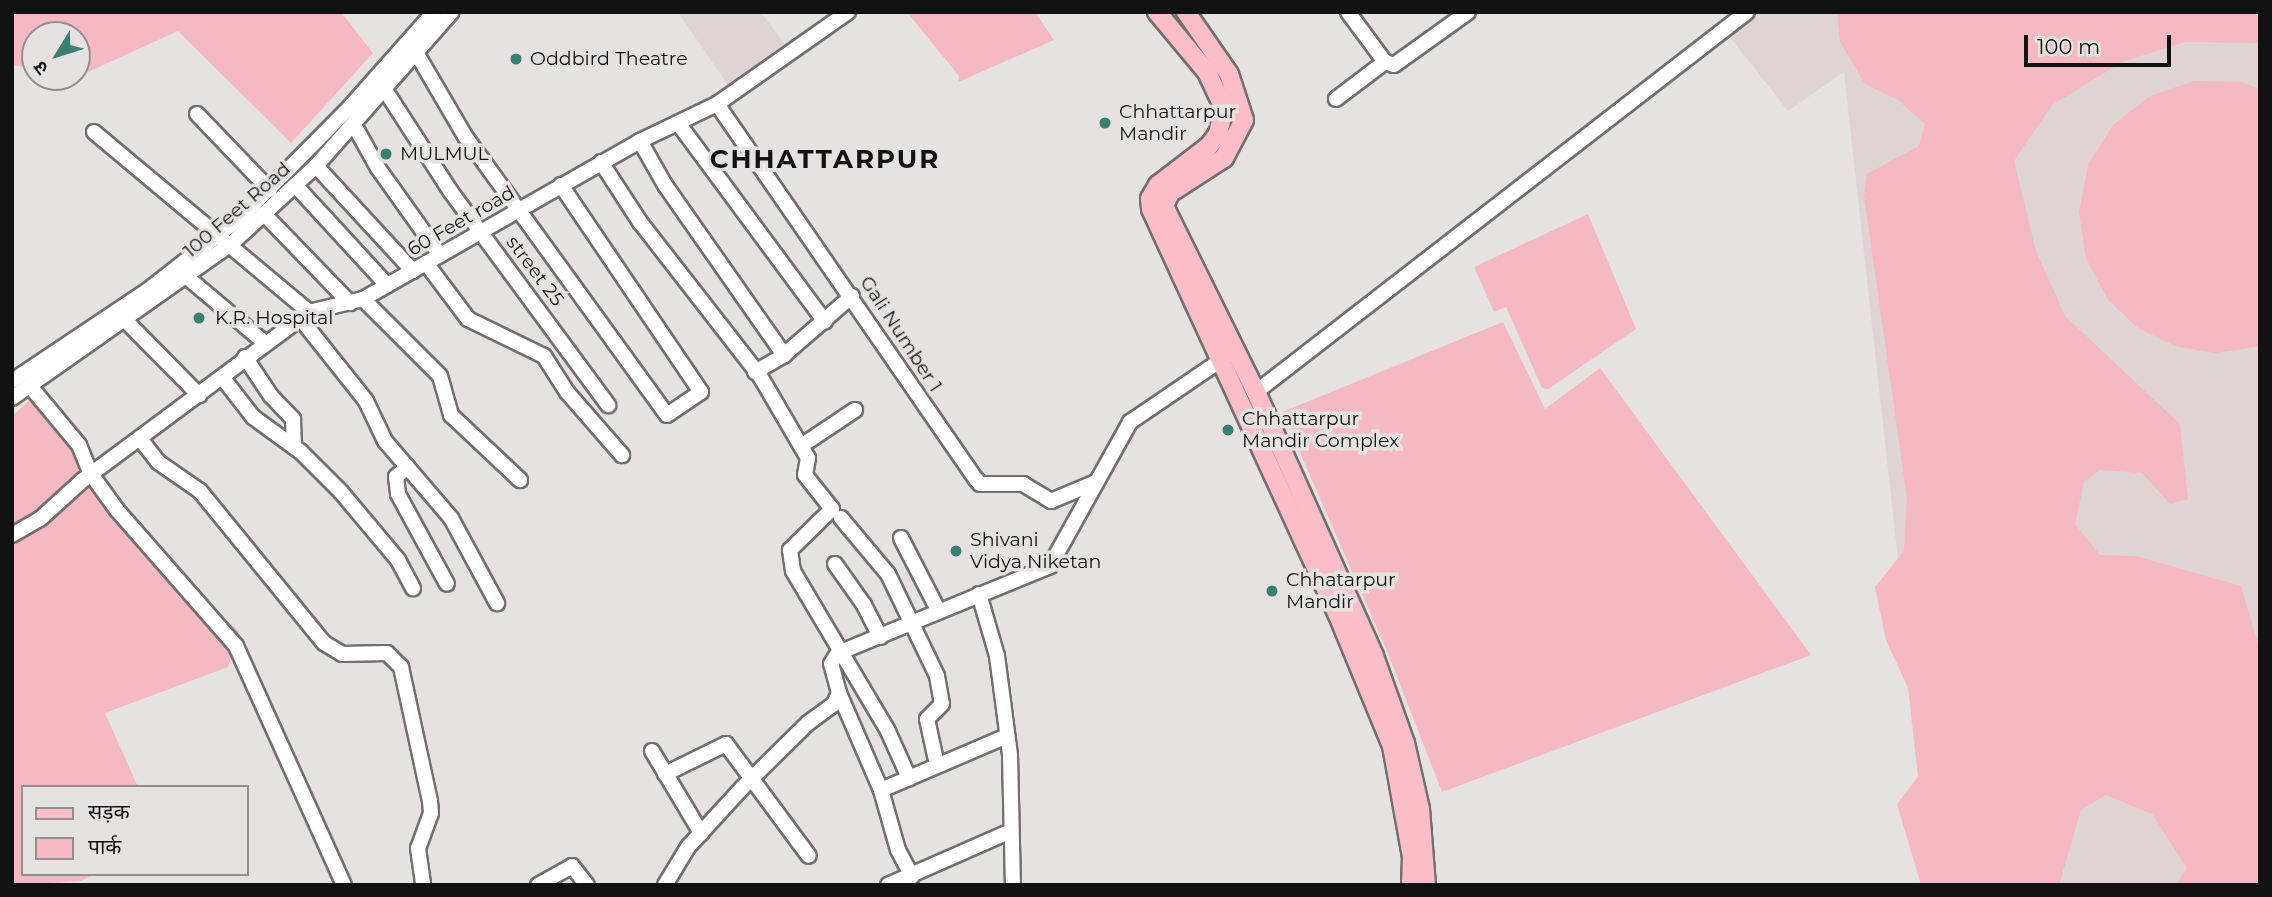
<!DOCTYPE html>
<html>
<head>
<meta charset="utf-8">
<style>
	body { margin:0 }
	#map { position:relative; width:2272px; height:897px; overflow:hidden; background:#e6e2e2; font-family:Montserrat,"Noto Sans Devanagari",sans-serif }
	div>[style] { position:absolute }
	.built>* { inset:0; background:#e0d3d4 }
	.green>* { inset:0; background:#f4b9c2 }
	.roads { filter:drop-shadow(2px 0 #736f6f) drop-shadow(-2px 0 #736f6f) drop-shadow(0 2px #736f6f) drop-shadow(0 -2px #736f6f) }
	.minor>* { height:14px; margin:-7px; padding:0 7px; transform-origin:7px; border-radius:7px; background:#fff }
	.major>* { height:18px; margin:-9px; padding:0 9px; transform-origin:9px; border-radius:9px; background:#fbbec8 }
	.dots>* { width:19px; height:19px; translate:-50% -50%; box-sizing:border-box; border:4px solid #e6e2e2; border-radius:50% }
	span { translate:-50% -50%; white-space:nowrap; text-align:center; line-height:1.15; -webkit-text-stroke:7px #e6e2e2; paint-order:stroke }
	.poi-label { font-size:19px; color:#131212 }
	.left { translate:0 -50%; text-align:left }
	.street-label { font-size:19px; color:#131212 }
	.district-label { font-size:26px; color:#131212; font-weight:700; letter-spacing:2px }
	.frame { position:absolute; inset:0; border:14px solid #131212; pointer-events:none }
	.legend { position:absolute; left:21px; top:785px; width:228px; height:91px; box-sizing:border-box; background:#e6e2e2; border:2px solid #928f8f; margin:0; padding:9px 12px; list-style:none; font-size:21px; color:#131212 }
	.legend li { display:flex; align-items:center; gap:14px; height:35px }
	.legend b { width:35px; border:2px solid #928f8f }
	.north { position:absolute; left:21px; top:21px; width:70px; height:70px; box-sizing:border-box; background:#e6e2e2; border:2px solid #928f8f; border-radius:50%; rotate:232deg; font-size:19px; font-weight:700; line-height:28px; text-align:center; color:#131212 }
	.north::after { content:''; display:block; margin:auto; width:24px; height:32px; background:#3a7f74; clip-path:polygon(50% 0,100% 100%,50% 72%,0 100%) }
	.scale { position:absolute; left:2024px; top:35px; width:147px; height:32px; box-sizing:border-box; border:4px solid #131212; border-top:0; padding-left:9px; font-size:21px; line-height:24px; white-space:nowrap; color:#131212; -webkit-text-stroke:5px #e6e2e2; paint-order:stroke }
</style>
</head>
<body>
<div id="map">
	<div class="built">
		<div style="clip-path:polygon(678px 12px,761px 12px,790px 52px,732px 91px)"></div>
		<div style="clip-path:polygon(1762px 12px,2260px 12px,2260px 885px,1934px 885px,1844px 72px,1788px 111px,1729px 36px)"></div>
	</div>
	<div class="green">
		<div style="clip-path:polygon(12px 12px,341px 12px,373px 53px,291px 143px,178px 31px,77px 77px,77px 35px,35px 35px,35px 69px,12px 65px)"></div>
		<div style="clip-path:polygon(907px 12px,1035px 12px,1054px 40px,958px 82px,959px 76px)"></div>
		<div style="clip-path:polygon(1837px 12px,2260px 12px,2260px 43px,2185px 42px,2122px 62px,2052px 105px,2014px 161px,2036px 251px,2065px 316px,2180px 424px,2188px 499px,2170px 504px,2142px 473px,2100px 470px,2084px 482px,2075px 524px,2100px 555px,2136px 556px,2241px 586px,2260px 650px,2260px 885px,2176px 885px,2187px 868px,2152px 814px,2106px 795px,2081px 810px,2059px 885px,1921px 885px,1897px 804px,1918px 777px,1908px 688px,1886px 640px,1875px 587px,1904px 551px,1907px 498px,1864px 196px,1867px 174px,1919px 146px,1925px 124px,1898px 100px,1865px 84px,1840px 42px)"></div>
		<div style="clip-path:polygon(2194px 81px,2242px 82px,2260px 89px,2260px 345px,2256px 347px,2215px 353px,2175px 346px,2138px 328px,2108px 300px,2086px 258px,2079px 212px,2088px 165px,2113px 125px,2150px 96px)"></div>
		<div style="clip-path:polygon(1588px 214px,1636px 329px,1548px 389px,1542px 388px,1506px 307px,1494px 312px,1474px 267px)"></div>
		<div style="clip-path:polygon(1503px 322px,1545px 409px,1600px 368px,1811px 655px,1442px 792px,1387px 651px,1282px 412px)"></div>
		<div style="clip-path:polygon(40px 391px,181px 599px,196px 596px,239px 631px,228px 667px,105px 713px,138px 787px,23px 787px,23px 874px,94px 874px,81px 881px,12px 885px,12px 416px)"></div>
	</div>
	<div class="roads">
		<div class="minor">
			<div style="left:1348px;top:12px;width:62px;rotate:53.5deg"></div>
			<div style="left:1385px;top:62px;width:9px;rotate:18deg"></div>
			<div style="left:1394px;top:65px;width:91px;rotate:-35.6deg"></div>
			<div style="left:417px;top:54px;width:95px;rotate:59.7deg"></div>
			<div style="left:465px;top:136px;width:344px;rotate:54.1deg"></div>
			<div style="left:667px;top:415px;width:41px;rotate:-34.1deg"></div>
			<div style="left:701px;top:392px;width:250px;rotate:-124.1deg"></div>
			<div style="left:385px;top:90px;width:121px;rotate:57.1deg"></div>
			<div style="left:451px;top:192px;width:265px;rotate:53.6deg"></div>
			<div style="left:1336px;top:99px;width:61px;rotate:-37.1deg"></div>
			<div style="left:717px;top:104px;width:456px;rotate:55.4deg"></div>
			<div style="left:976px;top:479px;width:6px;rotate:51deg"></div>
			<div style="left:980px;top:484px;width:43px"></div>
			<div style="left:1023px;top:484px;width:33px;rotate:31deg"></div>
			<div style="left:1051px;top:501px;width:49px;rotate:-22.9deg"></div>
			<div style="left:197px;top:114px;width:105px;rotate:46.2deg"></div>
			<div style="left:678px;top:123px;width:247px;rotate:53.5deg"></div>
			<div style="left:354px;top:125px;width:49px;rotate:60.8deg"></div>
			<div style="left:378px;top:168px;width:107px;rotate:54.5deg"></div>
			<div style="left:94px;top:132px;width:280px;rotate:39.9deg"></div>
			<div style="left:640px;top:141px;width:51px;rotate:60.4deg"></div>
			<div style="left:665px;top:185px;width:208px;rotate:55deg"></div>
			<div style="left:601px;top:162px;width:72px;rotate:57deg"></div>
			<div style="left:640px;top:222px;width:195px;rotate:52.1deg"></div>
			<div style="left:760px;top:376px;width:95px;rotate:59.7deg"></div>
			<div style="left:808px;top:458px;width:17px;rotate:100deg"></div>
			<div style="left:805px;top:475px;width:43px;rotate:51.5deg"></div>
			<div style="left:832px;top:509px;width:59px;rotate:135.7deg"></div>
			<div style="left:790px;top:550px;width:21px;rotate:82deg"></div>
			<div style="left:793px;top:571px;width:184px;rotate:59.3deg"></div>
			<div style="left:887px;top:729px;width:54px;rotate:65.8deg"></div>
			<div style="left:316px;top:166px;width:143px;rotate:47.3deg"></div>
			<div style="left:295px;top:185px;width:136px;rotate:47.4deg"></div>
			<div style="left:264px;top:214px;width:124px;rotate:46deg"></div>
			<div style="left:426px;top:263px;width:70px;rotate:53.1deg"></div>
			<div style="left:468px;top:319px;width:85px;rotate:26deg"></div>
			<div style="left:544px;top:356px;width:43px;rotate:57.4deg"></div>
			<div style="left:567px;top:392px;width:84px;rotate:48.9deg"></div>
			<div style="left:188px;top:278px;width:101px;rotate:40.2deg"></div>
			<div style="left:363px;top:299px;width:109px;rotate:45deg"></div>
			<div style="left:440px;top:376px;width:41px;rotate:74.2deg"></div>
			<div style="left:451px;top:415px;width:95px;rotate:43.3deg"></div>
			<div style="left:300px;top:318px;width:106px;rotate:51.5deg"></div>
			<div style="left:366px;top:401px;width:44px;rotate:64.6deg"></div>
			<div style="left:385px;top:441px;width:101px;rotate:49.4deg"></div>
			<div style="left:451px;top:518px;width:97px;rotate:61.6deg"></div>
			<div style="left:127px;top:322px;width:103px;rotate:45.4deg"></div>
			<div style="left:245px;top:357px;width:47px;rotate:56.3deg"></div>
			<div style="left:271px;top:396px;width:32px;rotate:46deg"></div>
			<div style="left:293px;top:419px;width:28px;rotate:88deg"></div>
			<div style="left:755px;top:372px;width:34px;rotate:-30deg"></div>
			<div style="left:784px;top:355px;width:90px;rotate:-40.9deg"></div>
			<div style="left:222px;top:377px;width:51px;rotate:52.2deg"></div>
			<div style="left:253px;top:417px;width:59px;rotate:36.1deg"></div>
			<div style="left:301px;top:452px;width:57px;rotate:45deg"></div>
			<div style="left:341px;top:492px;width:89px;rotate:50deg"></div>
			<div style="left:398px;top:560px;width:32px;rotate:62deg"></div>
			<div style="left:12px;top:381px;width:164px;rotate:-33.8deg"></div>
			<div style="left:148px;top:290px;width:118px;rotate:-38.1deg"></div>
			<div style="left:241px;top:217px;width:155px;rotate:-45.3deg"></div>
			<div style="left:350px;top:107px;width:127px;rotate:-48.5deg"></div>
			<div style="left:30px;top:386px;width:77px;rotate:50.3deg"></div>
			<div style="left:79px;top:445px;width:31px;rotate:68deg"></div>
			<div style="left:91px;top:474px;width:44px;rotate:54.2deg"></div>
			<div style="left:117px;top:510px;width:181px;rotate:48.8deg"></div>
			<div style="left:236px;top:646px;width:262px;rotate:65.7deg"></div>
			<div style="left:1256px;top:392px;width:621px;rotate:-37.74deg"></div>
			<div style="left:12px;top:398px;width:266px;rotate:-35.1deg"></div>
			<div style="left:230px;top:245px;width:117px;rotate:-42.6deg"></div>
			<div style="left:316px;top:166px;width:205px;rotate:-48.6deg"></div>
			<div style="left:141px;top:440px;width:28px;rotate:52deg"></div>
			<div style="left:158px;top:462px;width:51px;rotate:34.6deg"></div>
			<div style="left:200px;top:491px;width:196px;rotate:50.8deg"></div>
			<div style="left:324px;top:643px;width:21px;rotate:31deg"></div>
			<div style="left:342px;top:654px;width:45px;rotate:-1.3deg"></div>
			<div style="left:387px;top:653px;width:20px;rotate:45deg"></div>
			<div style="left:401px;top:667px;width:137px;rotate:77.8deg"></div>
			<div style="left:430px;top:801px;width:12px;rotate:85deg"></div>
			<div style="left:431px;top:813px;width:37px;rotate:110deg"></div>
			<div style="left:418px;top:848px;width:37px;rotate:82deg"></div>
			<div style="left:801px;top:446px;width:65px;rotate:-33.7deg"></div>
			<div style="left:407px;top:467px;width:15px;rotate:138deg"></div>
			<div style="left:396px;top:477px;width:17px;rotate:83deg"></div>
			<div style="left:398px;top:494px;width:102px;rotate:61.4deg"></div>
			<div style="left:841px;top:518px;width:73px;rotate:50deg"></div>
			<div style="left:888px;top:574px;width:113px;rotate:64.3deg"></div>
			<div style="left:937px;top:676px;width:28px;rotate:80deg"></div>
			<div style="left:942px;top:704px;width:21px;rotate:135deg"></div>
			<div style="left:927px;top:719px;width:47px;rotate:77.7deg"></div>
			<div style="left:12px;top:535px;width:32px;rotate:-30deg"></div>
			<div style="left:40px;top:519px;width:58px;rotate:-42.2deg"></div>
			<div style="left:83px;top:480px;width:282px;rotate:-36.6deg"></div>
			<div style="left:309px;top:312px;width:56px;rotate:-13.5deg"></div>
			<div style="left:363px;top:299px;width:319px;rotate:-29.7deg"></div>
			<div style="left:640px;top:141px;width:85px;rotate:-25.7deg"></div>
			<div style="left:717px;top:104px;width:160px;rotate:-35.1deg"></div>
			<div style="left:901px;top:538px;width:83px;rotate:62.8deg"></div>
			<div style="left:835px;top:564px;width:50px;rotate:54.7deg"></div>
			<div style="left:864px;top:605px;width:36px;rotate:63deg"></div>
			<div style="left:979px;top:594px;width:65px;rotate:73.8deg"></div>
			<div style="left:997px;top:656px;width:100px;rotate:82.5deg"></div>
			<div style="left:1010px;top:755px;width:130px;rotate:88.7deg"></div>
			<div style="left:839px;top:693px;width:106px;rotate:66.6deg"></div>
			<div style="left:881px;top:790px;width:62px;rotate:74.2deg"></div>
			<div style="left:898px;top:850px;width:30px;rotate:62deg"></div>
			<div style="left:652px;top:751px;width:96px;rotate:59.1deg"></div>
			<div style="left:665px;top:774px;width:68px;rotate:-26.2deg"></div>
			<div style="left:726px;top:744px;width:139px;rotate:53.5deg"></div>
			<div style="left:881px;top:790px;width:137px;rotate:-23.2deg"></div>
			<div style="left:538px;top:885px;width:39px;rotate:-29deg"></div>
			<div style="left:572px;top:866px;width:24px;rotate:52deg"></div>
			<div style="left:665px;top:885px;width:44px;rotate:-58.8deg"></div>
			<div style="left:688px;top:847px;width:80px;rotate:-47.5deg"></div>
			<div style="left:742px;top:788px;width:93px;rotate:-44.6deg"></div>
			<div style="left:808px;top:723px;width:32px;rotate:-36deg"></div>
			<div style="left:834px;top:704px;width:12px;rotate:-66deg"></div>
			<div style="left:839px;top:693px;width:30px;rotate:-105deg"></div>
			<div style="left:831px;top:664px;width:13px;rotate:-58deg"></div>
			<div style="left:838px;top:653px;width:229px;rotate:-22.3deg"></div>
			<div style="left:1050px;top:566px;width:165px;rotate:-60.9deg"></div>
			<div style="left:1130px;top:422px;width:117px;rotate:-34.2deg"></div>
			<div style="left:888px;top:885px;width:132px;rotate:-23.7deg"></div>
		</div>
		<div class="major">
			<div style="left:1157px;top:12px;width:78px;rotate:50.2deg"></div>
			<div style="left:1207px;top:72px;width:40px;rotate:65deg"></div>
			<div style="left:1224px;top:108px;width:27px;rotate:103deg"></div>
			<div style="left:1218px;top:134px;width:15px;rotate:127deg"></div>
			<div style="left:1209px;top:146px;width:64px;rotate:142.6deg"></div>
			<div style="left:1158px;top:185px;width:16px;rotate:120deg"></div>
			<div style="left:1150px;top:199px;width:10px;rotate:84deg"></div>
			<div style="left:1151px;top:209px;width:447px;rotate:65.3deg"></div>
			<div style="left:1338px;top:615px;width:142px;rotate:67.6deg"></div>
			<div style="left:1392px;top:746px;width:113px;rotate:79.8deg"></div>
			<div style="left:1412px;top:857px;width:28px;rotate:92deg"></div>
			<div style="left:1186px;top:12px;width:75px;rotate:55.3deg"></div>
			<div style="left:1229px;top:74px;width:48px;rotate:71.9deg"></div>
			<div style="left:1244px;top:120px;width:43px;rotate:117.8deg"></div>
			<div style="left:1224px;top:158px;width:64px;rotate:147.1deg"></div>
			<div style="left:1170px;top:193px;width:14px;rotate:115deg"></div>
			<div style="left:1164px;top:206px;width:208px;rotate:63.7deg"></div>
			<div style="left:1256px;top:392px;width:289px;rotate:65.9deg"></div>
			<div style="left:1374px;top:656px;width:92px;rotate:70.4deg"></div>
			<div style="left:1405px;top:743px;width:68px;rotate:77.2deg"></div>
			<div style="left:1420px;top:809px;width:76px;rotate:85.5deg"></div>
		</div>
	</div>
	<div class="dots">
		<div style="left:516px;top:59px;background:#3a7f74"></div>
		<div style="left:1105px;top:123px;background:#3a7f74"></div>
		<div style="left:386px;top:154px;background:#3a7f74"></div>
		<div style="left:199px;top:318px;background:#3a7f74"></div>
		<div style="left:1228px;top:430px;background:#3a7f74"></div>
		<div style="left:956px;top:551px;background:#3a7f74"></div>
		<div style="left:1272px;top:591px;background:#3a7f74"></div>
	</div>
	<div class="poi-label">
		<span class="left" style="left:530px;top:59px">Oddbird Theatre</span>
		<span class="left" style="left:1119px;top:123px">Chhattarpur<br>Mandir</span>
		<span class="left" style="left:400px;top:154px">MULMUL</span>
		<span class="left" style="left:215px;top:318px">K.R. Hospital</span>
		<span class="left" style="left:1242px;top:430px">Chhattarpur<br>Mandir Complex</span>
		<span class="left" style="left:970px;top:551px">Shivani<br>Vidya Niketan</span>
		<span class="left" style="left:1286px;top:591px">Chhatarpur<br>Mandir</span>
	</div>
	<div class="street-label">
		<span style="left:237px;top:210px;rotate:-41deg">100 Feet Road</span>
		<span style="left:461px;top:221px;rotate:-30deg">60 Feet road</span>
		<span style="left:535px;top:271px;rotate:53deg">street 25</span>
		<span style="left:901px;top:334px;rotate:57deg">Gali Number 1</span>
	</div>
	<div class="district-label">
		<span style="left:825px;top:160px">CHHATTARPUR</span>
	</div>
	<div class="frame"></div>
	<ul class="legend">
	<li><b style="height:9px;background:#fbbec8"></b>सड़क</li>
	<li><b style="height:19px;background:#f4b9c2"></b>पार्क</li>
	</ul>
	<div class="north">उ</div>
	<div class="scale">100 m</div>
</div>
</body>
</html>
